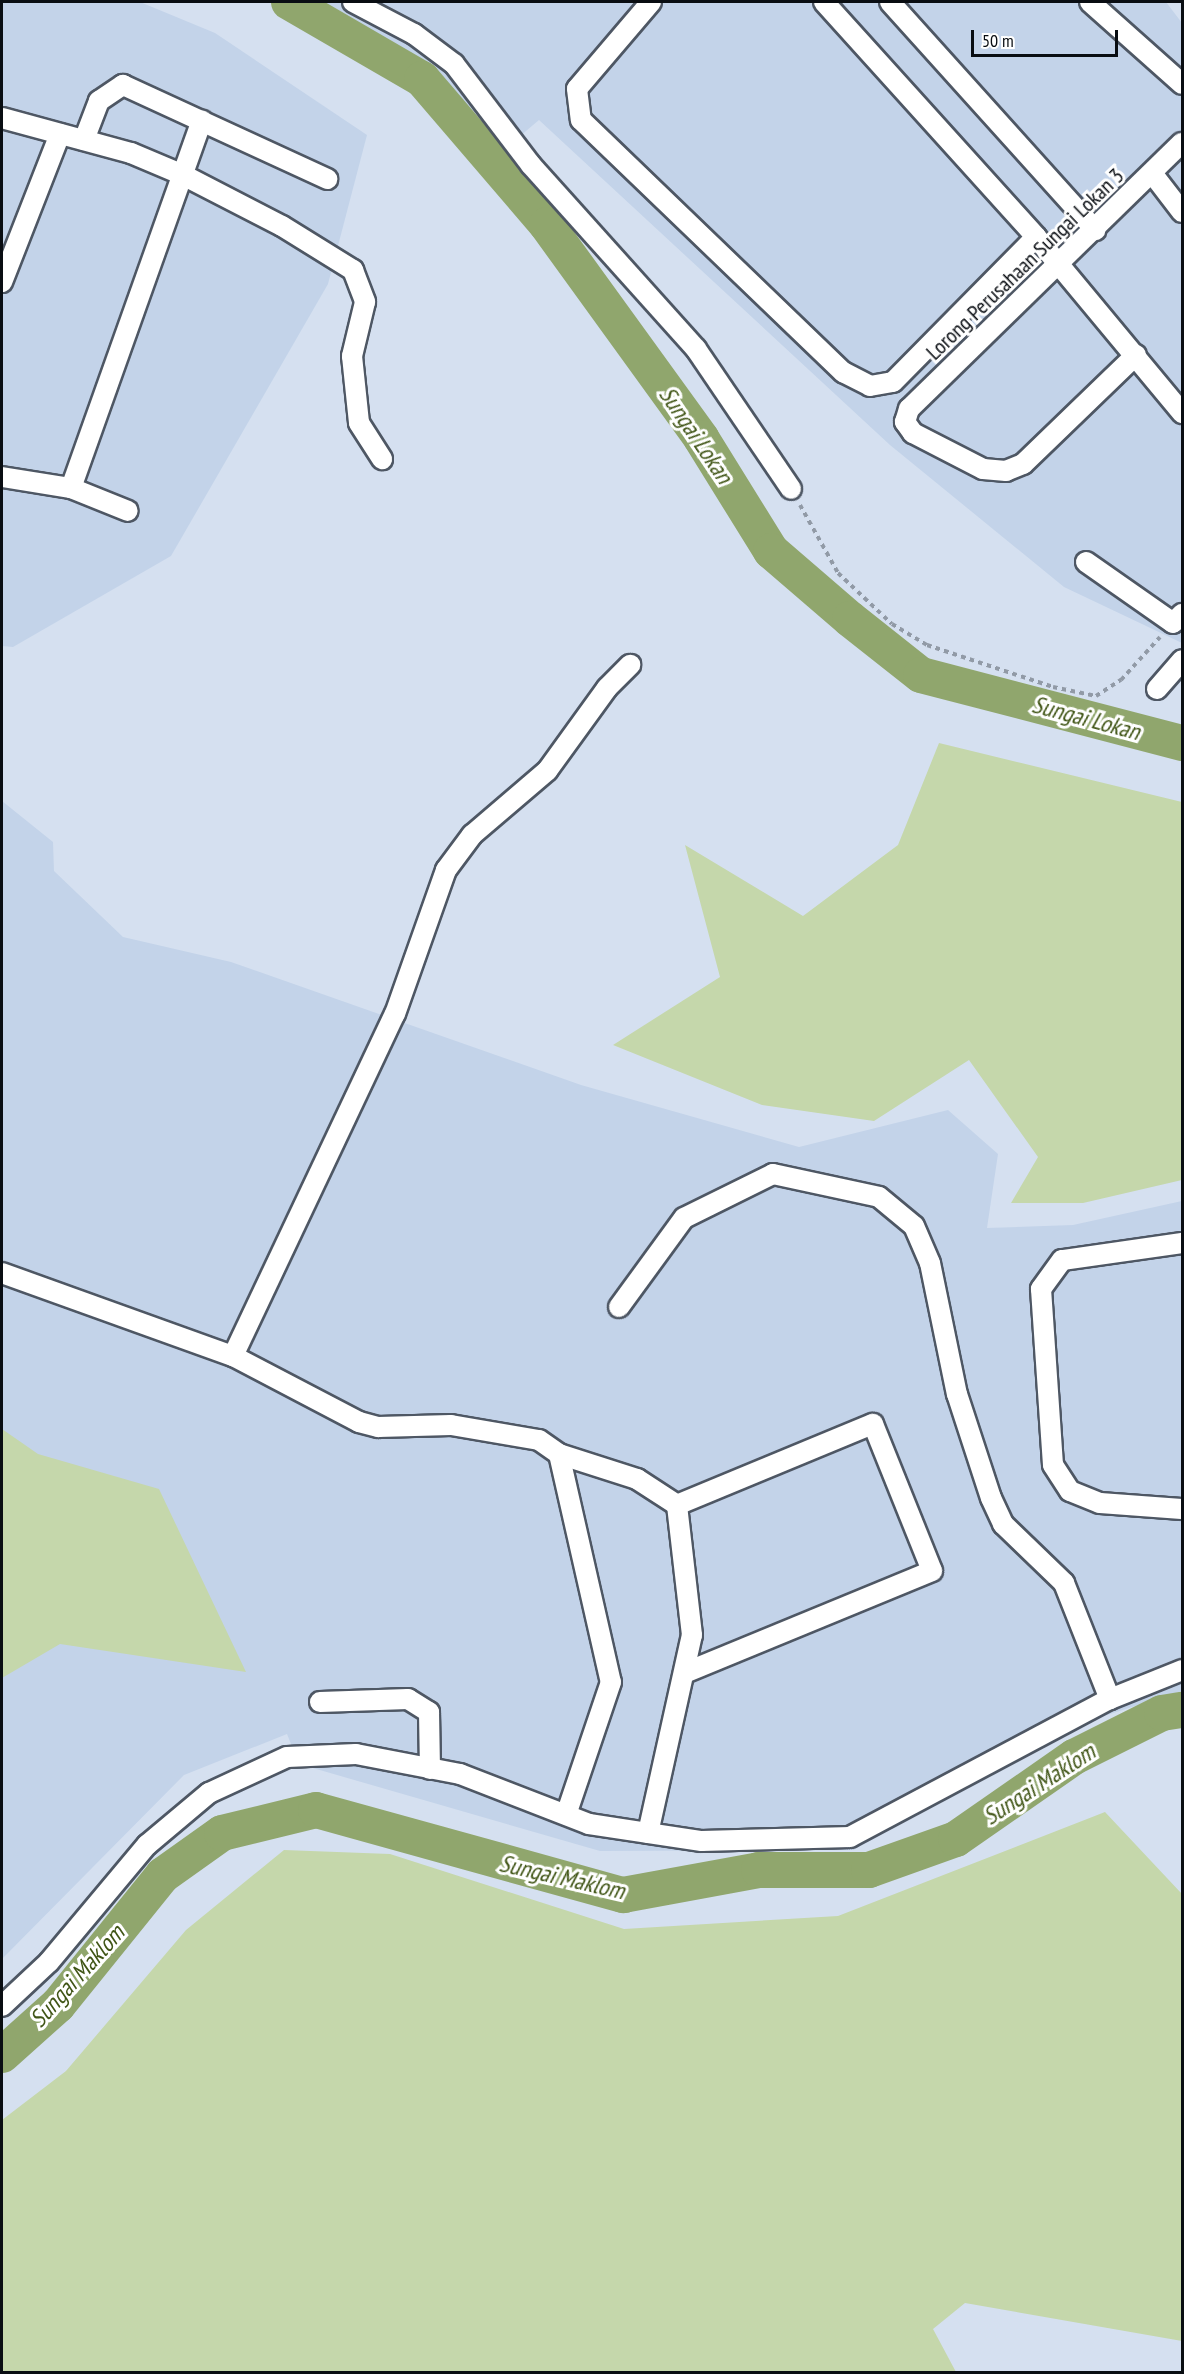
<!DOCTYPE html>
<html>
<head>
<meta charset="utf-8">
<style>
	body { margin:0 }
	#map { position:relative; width:1184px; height:2374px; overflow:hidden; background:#d5e0f0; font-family:"PT Sans Narrow",sans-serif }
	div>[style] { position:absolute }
	.built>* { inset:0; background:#c3d3e9 }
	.green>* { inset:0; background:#c5d7ab }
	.river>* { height:36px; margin:-18px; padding:0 18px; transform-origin:18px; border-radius:18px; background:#90a66d }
	.path>* { height:4px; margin-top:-2px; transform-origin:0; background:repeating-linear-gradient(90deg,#919aa6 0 4.5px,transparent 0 9px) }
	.roads { filter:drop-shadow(2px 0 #4e5764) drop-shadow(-2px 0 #4e5764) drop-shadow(0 2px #4e5764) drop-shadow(0 -2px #4e5764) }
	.minor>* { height:20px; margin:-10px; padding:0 10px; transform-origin:10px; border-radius:10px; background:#fff }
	span { translate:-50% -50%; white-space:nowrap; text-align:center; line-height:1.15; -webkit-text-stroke:6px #fff; paint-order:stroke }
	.street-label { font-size:22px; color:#090d12 }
	.water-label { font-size:24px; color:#405516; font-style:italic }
	.frame { position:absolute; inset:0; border:3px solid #090d12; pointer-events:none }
	.scale { position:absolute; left:971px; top:30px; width:147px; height:27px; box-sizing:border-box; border:3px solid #090d12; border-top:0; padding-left:8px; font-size:18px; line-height:21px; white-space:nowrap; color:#090d12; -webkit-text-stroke:4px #fff; paint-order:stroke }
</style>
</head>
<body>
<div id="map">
	<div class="built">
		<div style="clip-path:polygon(2px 2px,140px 2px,215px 33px,367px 135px,328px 284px,171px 556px,13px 647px,2px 646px)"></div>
		<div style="clip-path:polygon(289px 2px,1166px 2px,1182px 23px,1182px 643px,1064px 587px,890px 445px,539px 120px,507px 147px,437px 72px)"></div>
		<div style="clip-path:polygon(2px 801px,53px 842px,54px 871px,123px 937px,231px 962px,581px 1085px,799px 1147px,948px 1110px,998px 1154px,987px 1228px,1073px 1225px,1182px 1201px,1182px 1691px,1085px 1722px,853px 1850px,600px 1851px,299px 1764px,287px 1734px,184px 1775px,2px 1959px)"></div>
	</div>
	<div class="green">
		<div style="clip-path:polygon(939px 743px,1182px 802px,1182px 1180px,1083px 1203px,1011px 1203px,1038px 1157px,969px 1060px,874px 1121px,762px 1105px,613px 1045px,720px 977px,685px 845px,803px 916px,898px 845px)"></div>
		<div style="clip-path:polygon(2px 1429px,38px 1454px,159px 1489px,246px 1672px,60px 1644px,2px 1678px)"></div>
		<div style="clip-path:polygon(1105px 1812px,1182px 1894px,1182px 2341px,965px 2303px,933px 2329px,956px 2372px,2px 2372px,2px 2120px,66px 2071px,186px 1930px,284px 1850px,390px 1854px,624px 1929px,838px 1916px)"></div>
	</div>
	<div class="river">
		<div style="left:289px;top:2px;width:154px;rotate:30.1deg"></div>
		<div style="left:422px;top:79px;width:192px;rotate:49.4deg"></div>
		<div style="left:547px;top:225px;width:263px;rotate:54.1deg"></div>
		<div style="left:701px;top:438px;width:133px;rotate:58.2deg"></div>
		<div style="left:771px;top:551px;width:104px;rotate:40.7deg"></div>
		<div style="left:850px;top:619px;width:90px;rotate:38.3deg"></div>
		<div style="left:921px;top:675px;width:270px;rotate:14.6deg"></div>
		<div style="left:2px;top:2055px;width:75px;rotate:-41.8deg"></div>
		<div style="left:58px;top:2005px;width:167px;rotate:-51.1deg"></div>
		<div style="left:163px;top:1875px;width:72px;rotate:-35.4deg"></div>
		<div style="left:222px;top:1833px;width:97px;rotate:-13.7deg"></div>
		<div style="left:316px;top:1810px;width:319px;rotate:15.5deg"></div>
		<div style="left:623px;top:1895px;width:138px;rotate:-10.4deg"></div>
		<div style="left:759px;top:1870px;width:110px"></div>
		<div style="left:869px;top:1870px;width:92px;rotate:-19.6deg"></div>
		<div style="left:956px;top:1839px;width:144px;rotate:-34.8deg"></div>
		<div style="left:1074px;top:1757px;width:98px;rotate:-26.6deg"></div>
		<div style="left:1162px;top:1713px;width:20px;rotate:-9deg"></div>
	</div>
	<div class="path">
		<div style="left:800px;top:505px;width:78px;rotate:60.8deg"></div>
		<div style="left:838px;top:573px;width:74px;rotate:43.4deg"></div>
		<div style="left:892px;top:624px;width:41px;rotate:31deg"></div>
		<div style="left:927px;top:645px;width:133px;rotate:18.4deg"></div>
		<div style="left:1053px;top:687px;width:44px;rotate:11.8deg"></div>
		<div style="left:1096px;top:696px;width:30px;rotate:-33deg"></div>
		<div style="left:1121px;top:680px;width:58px;rotate:-47.8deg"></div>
	</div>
	<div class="roads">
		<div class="minor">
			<div style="left:353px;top:2px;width:69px;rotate:27.7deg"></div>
			<div style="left:414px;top:34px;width:50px;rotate:36.9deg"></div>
			<div style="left:454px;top:64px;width:127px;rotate:52.7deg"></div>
			<div style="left:531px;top:165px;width:247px;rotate:48.1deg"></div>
			<div style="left:696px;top:349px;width:169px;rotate:55.8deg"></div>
			<div style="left:651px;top:2px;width:114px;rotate:130.4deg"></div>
			<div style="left:577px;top:89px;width:31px;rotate:83deg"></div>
			<div style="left:581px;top:120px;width:364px;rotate:43.9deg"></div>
			<div style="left:843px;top:372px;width:30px;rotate:27deg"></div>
			<div style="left:870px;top:386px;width:23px;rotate:-10deg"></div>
			<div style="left:893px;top:382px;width:204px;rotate:-45.4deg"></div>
			<div style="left:824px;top:2px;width:316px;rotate:47.9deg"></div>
			<div style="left:1036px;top:237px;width:229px;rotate:50.3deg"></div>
			<div style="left:890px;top:2px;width:307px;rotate:48deg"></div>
			<div style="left:1090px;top:2px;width:123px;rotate:41.7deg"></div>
			<div style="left:2px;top:118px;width:134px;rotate:15.2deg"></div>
			<div style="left:131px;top:153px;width:56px;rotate:22.9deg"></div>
			<div style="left:183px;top:175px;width:111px;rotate:27.3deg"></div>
			<div style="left:282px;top:226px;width:84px;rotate:31.8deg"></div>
			<div style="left:353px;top:270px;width:34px;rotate:69deg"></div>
			<div style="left:365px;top:302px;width:56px;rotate:103.5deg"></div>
			<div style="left:352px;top:356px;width:67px;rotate:84deg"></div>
			<div style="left:359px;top:423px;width:43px;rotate:57.4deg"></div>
			<div style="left:84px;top:140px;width:42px;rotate:-69deg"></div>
			<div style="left:99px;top:101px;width:29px;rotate:-34deg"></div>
			<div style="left:123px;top:85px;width:225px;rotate:24.7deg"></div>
			<div style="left:1152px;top:173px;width:49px;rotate:52.4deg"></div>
			<div style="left:2px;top:282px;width:159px;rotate:-68.6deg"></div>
			<div style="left:1136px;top:355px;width:157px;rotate:136deg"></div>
			<div style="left:1023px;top:464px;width:18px;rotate:158deg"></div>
			<div style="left:1006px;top:471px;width:23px;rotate:-175deg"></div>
			<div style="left:983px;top:469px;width:79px;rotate:-152.8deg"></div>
			<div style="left:913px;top:433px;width:14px;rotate:-126deg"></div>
			<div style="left:905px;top:422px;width:14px;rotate:-73deg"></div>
			<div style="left:909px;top:409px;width:381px;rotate:-44.3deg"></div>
			<div style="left:2px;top:477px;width:70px;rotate:9.1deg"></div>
			<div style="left:71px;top:488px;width:61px;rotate:22deg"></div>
			<div style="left:71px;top:488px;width:390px;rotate:-70.4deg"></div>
			<div style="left:1086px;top:562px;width:106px;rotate:35deg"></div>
			<div style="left:1173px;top:623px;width:13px;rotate:-45deg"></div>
			<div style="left:1157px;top:689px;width:38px;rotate:-49deg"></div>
			<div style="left:1182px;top:1243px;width:121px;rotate:171.9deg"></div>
			<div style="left:1062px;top:1260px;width:36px;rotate:126deg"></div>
			<div style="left:1041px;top:1289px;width:176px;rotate:86.1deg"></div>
			<div style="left:1053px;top:1465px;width:31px;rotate:57deg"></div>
			<div style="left:1070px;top:1491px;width:32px;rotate:22deg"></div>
			<div style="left:1100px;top:1503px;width:82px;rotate:4.2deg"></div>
			<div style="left:2px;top:1273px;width:245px;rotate:19.8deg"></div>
			<div style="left:233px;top:1356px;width:142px;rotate:27.6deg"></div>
			<div style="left:359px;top:1422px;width:20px;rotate:15deg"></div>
			<div style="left:378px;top:1427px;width:73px;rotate:-1.6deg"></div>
			<div style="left:451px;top:1425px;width:89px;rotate:9.7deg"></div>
			<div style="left:539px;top:1440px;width:24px;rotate:35deg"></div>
			<div style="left:559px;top:1454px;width:234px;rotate:77.2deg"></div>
			<div style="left:611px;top:1682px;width:140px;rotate:108.7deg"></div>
			<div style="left:619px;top:1307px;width:110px;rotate:-53.9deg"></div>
			<div style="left:684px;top:1218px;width:99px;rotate:-26.3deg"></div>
			<div style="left:773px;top:1174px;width:108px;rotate:12.2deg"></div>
			<div style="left:879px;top:1197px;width:45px;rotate:39.6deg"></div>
			<div style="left:914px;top:1226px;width:40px;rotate:66.6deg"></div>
			<div style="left:930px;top:1263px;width:134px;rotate:78.4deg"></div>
			<div style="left:957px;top:1394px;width:109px;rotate:71.9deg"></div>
			<div style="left:991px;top:1498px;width:29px;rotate:65deg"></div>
			<div style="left:1003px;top:1524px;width:85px;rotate:44deg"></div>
			<div style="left:1064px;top:1583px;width:125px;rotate:68.4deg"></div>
			<div style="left:233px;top:1356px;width:378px;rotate:-64.7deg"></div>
			<div style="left:395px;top:1014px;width:153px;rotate:-70.5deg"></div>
			<div style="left:446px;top:870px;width:44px;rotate:-53.4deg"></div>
			<div style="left:472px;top:835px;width:99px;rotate:-40.5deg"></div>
			<div style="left:547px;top:771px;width:102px;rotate:-54.1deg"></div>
			<div style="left:607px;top:688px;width:33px;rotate:-45deg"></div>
			<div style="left:559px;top:1454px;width:82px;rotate:17.8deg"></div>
			<div style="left:637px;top:1479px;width:48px;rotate:33deg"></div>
			<div style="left:320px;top:1702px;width:88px;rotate:-2deg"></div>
			<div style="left:408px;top:1699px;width:25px;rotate:32deg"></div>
			<div style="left:429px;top:1712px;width:57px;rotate:89deg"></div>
			<div style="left:648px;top:1833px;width:203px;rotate:-77.5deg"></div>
			<div style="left:692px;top:1635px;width:131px;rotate:-96.6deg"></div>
			<div style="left:677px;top:1505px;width:212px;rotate:-22.5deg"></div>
			<div style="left:873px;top:1424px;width:158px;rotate:68.1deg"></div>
			<div style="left:932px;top:1571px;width:265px;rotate:157.6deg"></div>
			<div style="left:2px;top:2006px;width:64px;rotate:-43.1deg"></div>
			<div style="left:49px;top:1962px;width:153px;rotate:-50.1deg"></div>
			<div style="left:147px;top:1845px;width:81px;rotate:-40deg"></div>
			<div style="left:209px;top:1793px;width:86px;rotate:-24.8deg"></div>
			<div style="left:287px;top:1757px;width:69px;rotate:-2.5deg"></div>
			<div style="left:356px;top:1754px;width:106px;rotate:10.9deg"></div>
			<div style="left:460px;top:1774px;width:138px;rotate:21.2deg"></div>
			<div style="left:589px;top:1824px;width:114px;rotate:8.6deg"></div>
			<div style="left:702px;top:1841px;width:148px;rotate:-1.5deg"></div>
			<div style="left:850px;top:1837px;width:294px;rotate:-28deg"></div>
			<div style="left:1110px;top:1699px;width:78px;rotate:-21.9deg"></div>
		</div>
	</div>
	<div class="street-label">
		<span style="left:1025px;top:264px;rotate:-44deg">Lorong Perusahaan Sungai Lokan 3</span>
	</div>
	<div class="water-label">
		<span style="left:696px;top:435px;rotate:56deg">Sungai Lokan</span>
		<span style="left:1086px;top:718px;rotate:15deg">Sungai Lokan</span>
		<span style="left:1039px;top:1784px;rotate:-33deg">Sungai Maklom</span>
		<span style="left:562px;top:1877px;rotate:13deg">Sungai Maklom</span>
		<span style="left:77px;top:1976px;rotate:-48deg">Sungai Maklom</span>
	</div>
	<div class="frame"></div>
	<div class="scale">50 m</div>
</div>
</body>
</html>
